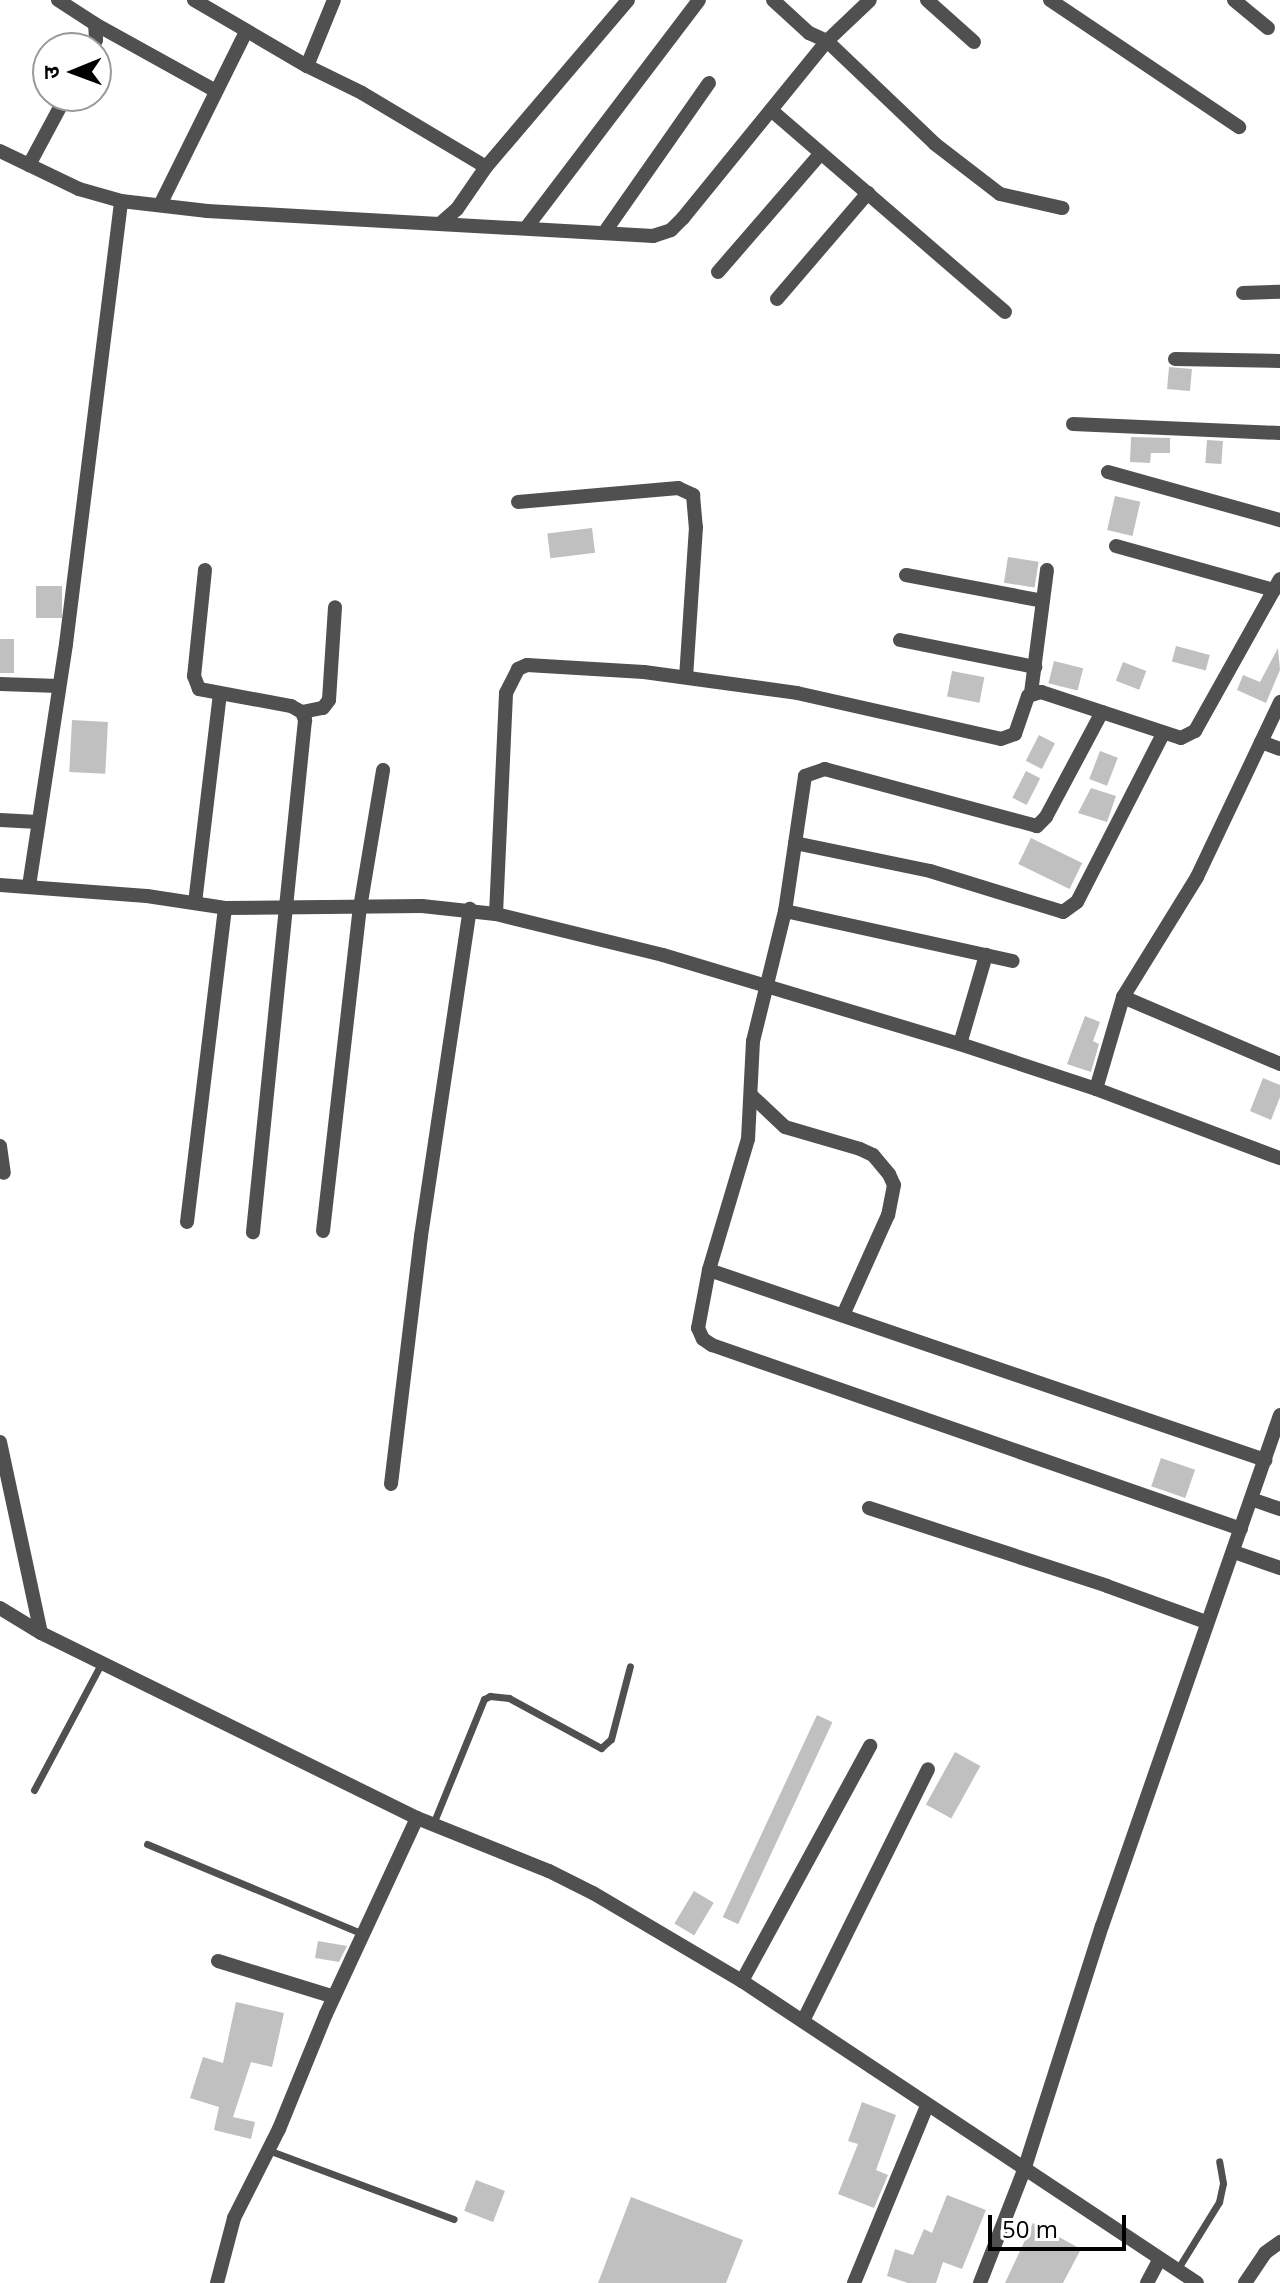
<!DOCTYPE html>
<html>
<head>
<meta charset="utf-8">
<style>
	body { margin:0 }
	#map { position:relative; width:1280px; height:2283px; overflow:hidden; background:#fff; font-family:"Open Sans","Noto Sans Devanagari",sans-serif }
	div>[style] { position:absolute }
	.building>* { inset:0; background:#c0c0c0; transform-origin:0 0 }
	.lane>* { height:7px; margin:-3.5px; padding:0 3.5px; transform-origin:3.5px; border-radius:3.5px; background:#505050 }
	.street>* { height:14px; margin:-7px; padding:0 7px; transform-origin:7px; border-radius:7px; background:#505050 }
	span { translate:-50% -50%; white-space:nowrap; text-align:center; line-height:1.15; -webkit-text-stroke:6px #fff; paint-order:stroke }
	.north { position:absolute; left:32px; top:32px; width:80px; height:80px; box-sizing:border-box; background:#fff; border:2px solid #999; border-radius:50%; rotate:269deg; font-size:22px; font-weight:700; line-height:32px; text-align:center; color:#000 }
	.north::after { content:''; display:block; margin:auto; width:28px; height:36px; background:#000; clip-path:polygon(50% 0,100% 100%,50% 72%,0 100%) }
	.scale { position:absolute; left:988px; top:2215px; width:138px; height:36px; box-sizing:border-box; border:4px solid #000; border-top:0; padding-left:10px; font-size:24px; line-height:28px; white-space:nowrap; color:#000; -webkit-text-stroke:6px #fff; paint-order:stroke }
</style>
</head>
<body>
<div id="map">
	<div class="building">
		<div style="left:1169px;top:367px;width:23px;height:22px;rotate:5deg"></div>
		<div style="clip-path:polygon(1131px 437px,1170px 438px,1170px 453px,1151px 453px,1150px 463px,1130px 462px)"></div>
		<div style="left:1207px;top:440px;width:16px;height:23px;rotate:4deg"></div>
		<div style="left:1115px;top:496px;width:26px;height:35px;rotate:13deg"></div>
		<div style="left:592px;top:528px;width:25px;height:45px;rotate:83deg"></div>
		<div style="left:1008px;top:557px;width:31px;height:26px;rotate:9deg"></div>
		<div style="left:36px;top:586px;width:26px;height:32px"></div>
		<div style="left:0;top:639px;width:14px;height:34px"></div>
		<div style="left:1176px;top:646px;width:35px;height:16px;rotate:15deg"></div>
		<div style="clip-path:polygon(1278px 648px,1280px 670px,1266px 703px,1237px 690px,1243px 675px,1260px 682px)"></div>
		<div style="left:1054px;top:661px;width:30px;height:23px;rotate:14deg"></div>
		<div style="left:1123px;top:662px;width:25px;height:20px;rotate:21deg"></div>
		<div style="left:952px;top:671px;width:33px;height:26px;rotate:11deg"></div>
		<div style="left:72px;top:720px;width:36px;height:52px;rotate:3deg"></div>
		<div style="left:1039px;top:735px;width:18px;height:29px;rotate:27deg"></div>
		<div style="left:1100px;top:751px;width:19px;height:30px;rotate:21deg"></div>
		<div style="left:1026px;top:771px;width:16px;height:30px;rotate:27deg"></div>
		<div style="clip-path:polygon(1091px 788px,1116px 796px,1107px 822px,1078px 813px)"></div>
		<div style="left:1031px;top:838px;width:57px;height:29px;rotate:26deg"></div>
		<div style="clip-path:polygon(1085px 1016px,1100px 1022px,1093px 1041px,1099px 1044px,1091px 1072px,1067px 1064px)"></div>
		<div style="clip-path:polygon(1263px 1078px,1280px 1085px,1280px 1097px,1271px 1120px,1250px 1111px)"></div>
		<div style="left:1161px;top:1458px;width:36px;height:30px;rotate:19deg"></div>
		<div style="left:817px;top:1715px;width:17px;height:223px;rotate:25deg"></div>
		<div style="left:955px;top:1752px;width:29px;height:60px;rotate:29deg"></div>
		<div style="left:694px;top:1891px;width:23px;height:38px;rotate:31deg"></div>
		<div style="clip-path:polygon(318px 1941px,347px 1946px,339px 1962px,315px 1958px)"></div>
		<div style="clip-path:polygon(236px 2002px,284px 2013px,272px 2067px,251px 2062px,233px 2117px,255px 2122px,251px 2139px,214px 2130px,219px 2107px,190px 2098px,203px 2057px,223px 2063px)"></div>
		<div style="clip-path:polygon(862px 2102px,896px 2115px,876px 2170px,888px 2175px,874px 2208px,838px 2194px,858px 2144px,848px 2141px)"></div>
		<div style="left:476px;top:2180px;width:31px;height:33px;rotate:21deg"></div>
		<div style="clip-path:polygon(947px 2195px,986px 2210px,962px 2269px,943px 2262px,936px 2283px,908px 2283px,887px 2276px,895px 2249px,913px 2255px,924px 2229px,932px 2233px)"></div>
		<div style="clip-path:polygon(631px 2197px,743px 2240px,726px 2283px,598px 2283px)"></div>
		<div style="clip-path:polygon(1033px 2223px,1081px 2249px,1063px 2283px,1005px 2283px)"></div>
	</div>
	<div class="lane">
		<div style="left:34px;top:1790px;width:145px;rotate:-62deg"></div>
		<div style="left:433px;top:1824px;width:135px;rotate:-67.8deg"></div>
		<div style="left:484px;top:1699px;width:7px;rotate:-27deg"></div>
		<div style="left:490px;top:1696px;width:19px;rotate:6deg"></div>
		<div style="left:509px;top:1698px;width:105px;rotate:28.5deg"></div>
		<div style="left:601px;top:1748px;width:13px;rotate:-42deg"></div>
		<div style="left:611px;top:1739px;width:75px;rotate:-75.4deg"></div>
		<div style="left:147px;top:1844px;width:234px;rotate:22.6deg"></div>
		<div style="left:268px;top:2150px;width:198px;rotate:20.4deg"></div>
		<div style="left:1177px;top:2270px;width:80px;rotate:-58.3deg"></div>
		<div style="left:1219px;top:2202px;width:19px;rotate:-78deg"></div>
		<div style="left:1223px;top:2183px;width:22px;rotate:-100deg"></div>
	</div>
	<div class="street">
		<div style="left:58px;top:0;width:44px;rotate:33deg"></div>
		<div style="left:95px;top:24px;width:16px;rotate:86deg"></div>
		<div style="left:96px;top:40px;width:9px;rotate:122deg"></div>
		<div style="left:194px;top:0;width:131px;rotate:30.3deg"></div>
		<div style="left:307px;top:66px;width:71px;rotate:-67.8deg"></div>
		<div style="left:773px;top:0;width:49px;rotate:42.5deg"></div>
		<div style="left:809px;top:33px;width:20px;rotate:24deg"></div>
		<div style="left:827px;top:41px;width:149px;rotate:43.6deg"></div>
		<div style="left:935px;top:144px;width:82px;rotate:37.6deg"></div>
		<div style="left:1000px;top:194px;width:64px;rotate:12.7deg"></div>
		<div style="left:927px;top:0;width:63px;rotate:41.8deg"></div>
		<div style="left:1050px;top:0;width:228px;rotate:33.9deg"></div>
		<div style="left:1234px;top:0;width:44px;rotate:39.5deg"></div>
		<div style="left:95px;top:24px;width:138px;rotate:29deg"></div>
		<div style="left:307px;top:66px;width:61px;rotate:26.1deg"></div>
		<div style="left:362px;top:93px;width:144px;rotate:30.8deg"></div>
		<div style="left:771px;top:110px;width:309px;rotate:40.8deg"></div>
		<div style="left:0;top:151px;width:88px;rotate:25.7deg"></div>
		<div style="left:79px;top:189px;width:44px;rotate:15.9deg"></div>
		<div style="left:121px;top:201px;width:87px;rotate:6.6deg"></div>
		<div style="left:207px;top:211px;width:447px;rotate:3.2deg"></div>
		<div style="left:653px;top:236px;width:19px;rotate:-18deg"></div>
		<div style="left:671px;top:230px;width:17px;rotate:-45deg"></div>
		<div style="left:683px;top:218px;width:228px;rotate:-50.9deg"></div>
		<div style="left:827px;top:41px;width:59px;rotate:-43.6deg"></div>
		<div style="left:29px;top:165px;width:78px;rotate:-61.8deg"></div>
		<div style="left:160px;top:205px;width:193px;rotate:-63.6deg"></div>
		<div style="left:442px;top:222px;width:20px;rotate:-41deg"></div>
		<div style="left:457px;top:209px;width:51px;rotate:-55.4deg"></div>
		<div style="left:486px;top:167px;width:219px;rotate:-49.6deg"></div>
		<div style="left:526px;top:228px;width:286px;rotate:-52.8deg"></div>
		<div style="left:604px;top:233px;width:183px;rotate:-55deg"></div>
		<div style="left:718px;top:272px;width:157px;rotate:-49.1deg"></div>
		<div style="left:1243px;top:293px;width:37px;rotate:-2deg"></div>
		<div style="left:777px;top:299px;width:140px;rotate:-49.4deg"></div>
		<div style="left:1175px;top:359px;width:105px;rotate:1.1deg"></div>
		<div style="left:1073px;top:424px;width:207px;rotate:2.5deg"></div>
		<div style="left:1108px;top:472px;width:179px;rotate:15.6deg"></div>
		<div style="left:518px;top:502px;width:161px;rotate:-5deg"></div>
		<div style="left:678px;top:488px;width:17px;rotate:25deg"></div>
		<div style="left:693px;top:495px;width:32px;rotate:85deg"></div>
		<div style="left:696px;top:527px;width:150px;rotate:93.8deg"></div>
		<div style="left:1116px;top:546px;width:164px;rotate:15.6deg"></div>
		<div style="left:205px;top:570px;width:107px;rotate:95.9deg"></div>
		<div style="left:194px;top:676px;width:14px;rotate:69deg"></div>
		<div style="left:199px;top:689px;width:94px;rotate:10.5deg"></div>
		<div style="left:291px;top:706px;width:13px;rotate:29deg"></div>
		<div style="left:302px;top:712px;width:9px;rotate:69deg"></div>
		<div style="left:305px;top:720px;width:515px;rotate:95.8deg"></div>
		<div style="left:906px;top:575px;width:139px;rotate:10.7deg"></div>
		<div style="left:900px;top:640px;width:138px;rotate:11.3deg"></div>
		<div style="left:0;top:684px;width:59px;rotate:1.9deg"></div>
		<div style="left:1031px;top:693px;width:124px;rotate:-82.6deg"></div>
		<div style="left:302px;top:712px;width:21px;rotate:-11deg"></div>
		<div style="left:323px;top:708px;width:10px;rotate:-53deg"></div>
		<div style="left:329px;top:700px;width:93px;rotate:-86.3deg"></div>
		<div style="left:1102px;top:712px;width:119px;rotate:118.1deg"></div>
		<div style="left:1046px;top:817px;width:13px;rotate:135deg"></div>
		<div style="left:1037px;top:826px;width:220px;rotate:-165deg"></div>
		<div style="left:825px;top:769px;width:21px;rotate:161deg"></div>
		<div style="left:805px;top:776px;width:136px;rotate:98.4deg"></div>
		<div style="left:785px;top:911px;width:134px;rotate:103.8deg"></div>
		<div style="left:753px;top:1041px;width:98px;rotate:92.9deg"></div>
		<div style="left:748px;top:1139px;width:137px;rotate:106.6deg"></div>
		<div style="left:709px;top:1270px;width:59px;rotate:100.7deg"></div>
		<div style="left:698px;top:1328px;width:12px;rotate:66deg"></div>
		<div style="left:703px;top:1339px;width:11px;rotate:34deg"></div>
		<div style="left:712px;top:1345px;width:560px;rotate:19.18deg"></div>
		<div style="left:1261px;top:742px;width:20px;rotate:20deg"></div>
		<div style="left:0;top:820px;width:38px;rotate:3deg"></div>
		<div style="left:795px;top:843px;width:138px;rotate:11.7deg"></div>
		<div style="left:930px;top:871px;width:139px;rotate:17.1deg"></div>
		<div style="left:1063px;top:912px;width:17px;rotate:-36deg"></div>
		<div style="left:1077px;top:902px;width:189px;rotate:-62.9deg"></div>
		<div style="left:0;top:885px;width:147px;rotate:4.3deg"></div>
		<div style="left:147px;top:896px;width:79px;rotate:8.7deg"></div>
		<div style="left:225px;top:908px;width:197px;rotate:-0.6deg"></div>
		<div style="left:422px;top:906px;width:74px;rotate:6.2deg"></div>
		<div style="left:496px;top:914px;width:172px;rotate:13.8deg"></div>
		<div style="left:663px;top:955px;width:310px;rotate:16.7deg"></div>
		<div style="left:960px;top:1044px;width:143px;rotate:18.3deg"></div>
		<div style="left:1096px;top:1089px;width:197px;rotate:20.6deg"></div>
		<div style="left:29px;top:886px;width:245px;rotate:-81.3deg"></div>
		<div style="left:66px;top:644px;width:446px;rotate:-82.9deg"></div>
		<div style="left:195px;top:903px;width:210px;rotate:-83.2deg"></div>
		<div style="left:785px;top:911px;width:233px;rotate:12.4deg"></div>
		<div style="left:496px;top:914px;width:221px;rotate:-87.4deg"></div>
		<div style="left:506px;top:693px;width:27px;rotate:-63deg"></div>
		<div style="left:518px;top:669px;width:10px;rotate:-24deg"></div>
		<div style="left:527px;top:665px;width:117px;rotate:3.4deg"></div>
		<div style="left:644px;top:672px;width:154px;rotate:7.8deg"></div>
		<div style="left:797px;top:693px;width:209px;rotate:12.7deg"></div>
		<div style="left:1001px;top:739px;width:15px;rotate:-20deg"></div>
		<div style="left:1015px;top:734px;width:40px;rotate:-71.1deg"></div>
		<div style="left:1028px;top:696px;width:14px;rotate:-17deg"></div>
		<div style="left:1041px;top:692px;width:147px;rotate:18.2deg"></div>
		<div style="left:1181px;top:738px;width:16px;rotate:-27deg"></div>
		<div style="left:1195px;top:731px;width:174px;rotate:-60.8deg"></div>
		<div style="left:1123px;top:997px;width:171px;rotate:23.1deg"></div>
		<div style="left:960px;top:1044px;width:93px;rotate:-73.7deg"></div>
		<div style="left:1096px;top:1089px;width:96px;rotate:-73.6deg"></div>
		<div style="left:1123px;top:997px;width:141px;rotate:-58.3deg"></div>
		<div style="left:1197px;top:877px;width:194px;rotate:-64.6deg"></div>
		<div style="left:752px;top:1096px;width:45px;rotate:43.2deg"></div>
		<div style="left:785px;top:1127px;width:78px;rotate:16.3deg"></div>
		<div style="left:860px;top:1149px;width:14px;rotate:25deg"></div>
		<div style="left:873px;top:1155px;width:25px;rotate:50deg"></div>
		<div style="left:889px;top:1174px;width:12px;rotate:66deg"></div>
		<div style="left:894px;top:1185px;width:31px;rotate:101deg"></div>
		<div style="left:888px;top:1215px;width:110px;rotate:114.2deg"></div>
		<div style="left:0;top:1146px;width:27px;rotate:82deg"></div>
		<div style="left:187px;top:1222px;width:316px;rotate:-83.1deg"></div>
		<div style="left:323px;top:1231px;width:325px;rotate:-83.5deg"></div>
		<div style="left:360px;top:908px;width:140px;rotate:-80.5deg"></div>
		<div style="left:709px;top:1270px;width:588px;rotate:18.87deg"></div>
		<div style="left:0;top:1442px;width:195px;rotate:77.9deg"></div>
		<div style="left:391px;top:1484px;width:250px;rotate:-83.1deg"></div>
		<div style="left:421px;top:1236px;width:331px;rotate:-81.5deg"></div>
		<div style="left:1251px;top:1499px;width:31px;rotate:19deg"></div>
		<div style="left:869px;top:1508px;width:250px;rotate:18.1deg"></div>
		<div style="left:1107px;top:1586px;width:105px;rotate:20deg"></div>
		<div style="left:1234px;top:1552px;width:49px;rotate:19.2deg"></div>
		<div style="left:0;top:1608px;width:48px;rotate:31.4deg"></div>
		<div style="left:41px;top:1633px;width:419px;rotate:26.2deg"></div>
		<div style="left:417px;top:1818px;width:142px;rotate:21.9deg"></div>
		<div style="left:549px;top:1871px;width:49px;rotate:26.6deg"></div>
		<div style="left:593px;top:1893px;width:173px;rotate:30.6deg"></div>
		<div style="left:742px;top:1981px;width:546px;rotate:33.57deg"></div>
		<div style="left:218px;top:1961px;width:121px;rotate:17.2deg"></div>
		<div style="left:742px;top:1981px;width:268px;rotate:-61.4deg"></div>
		<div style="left:803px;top:2021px;width:281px;rotate:-63.6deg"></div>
		<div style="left:217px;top:2283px;width:67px;rotate:-75.3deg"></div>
		<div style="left:234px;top:2218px;width:100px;rotate:-63.2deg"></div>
		<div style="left:279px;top:2129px;width:124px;rotate:-67.8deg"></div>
		<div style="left:326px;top:2014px;width:216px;rotate:-65.1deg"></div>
		<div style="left:854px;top:2283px;width:191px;rotate:-67.6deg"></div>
		<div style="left:980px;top:2283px;width:121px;rotate:-68.7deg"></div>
		<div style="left:1024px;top:2170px;width:256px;rotate:-72.3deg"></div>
		<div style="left:1102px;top:1926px;width:541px;rotate:-70.79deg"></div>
		<div style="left:1147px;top:2283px;width:27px;rotate:-62deg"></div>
		<div style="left:1245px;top:2283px;width:36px;rotate:-56deg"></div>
		<div style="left:1265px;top:2253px;width:19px;rotate:-36deg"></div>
	</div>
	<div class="north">उ</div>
	<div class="scale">50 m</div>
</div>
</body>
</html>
